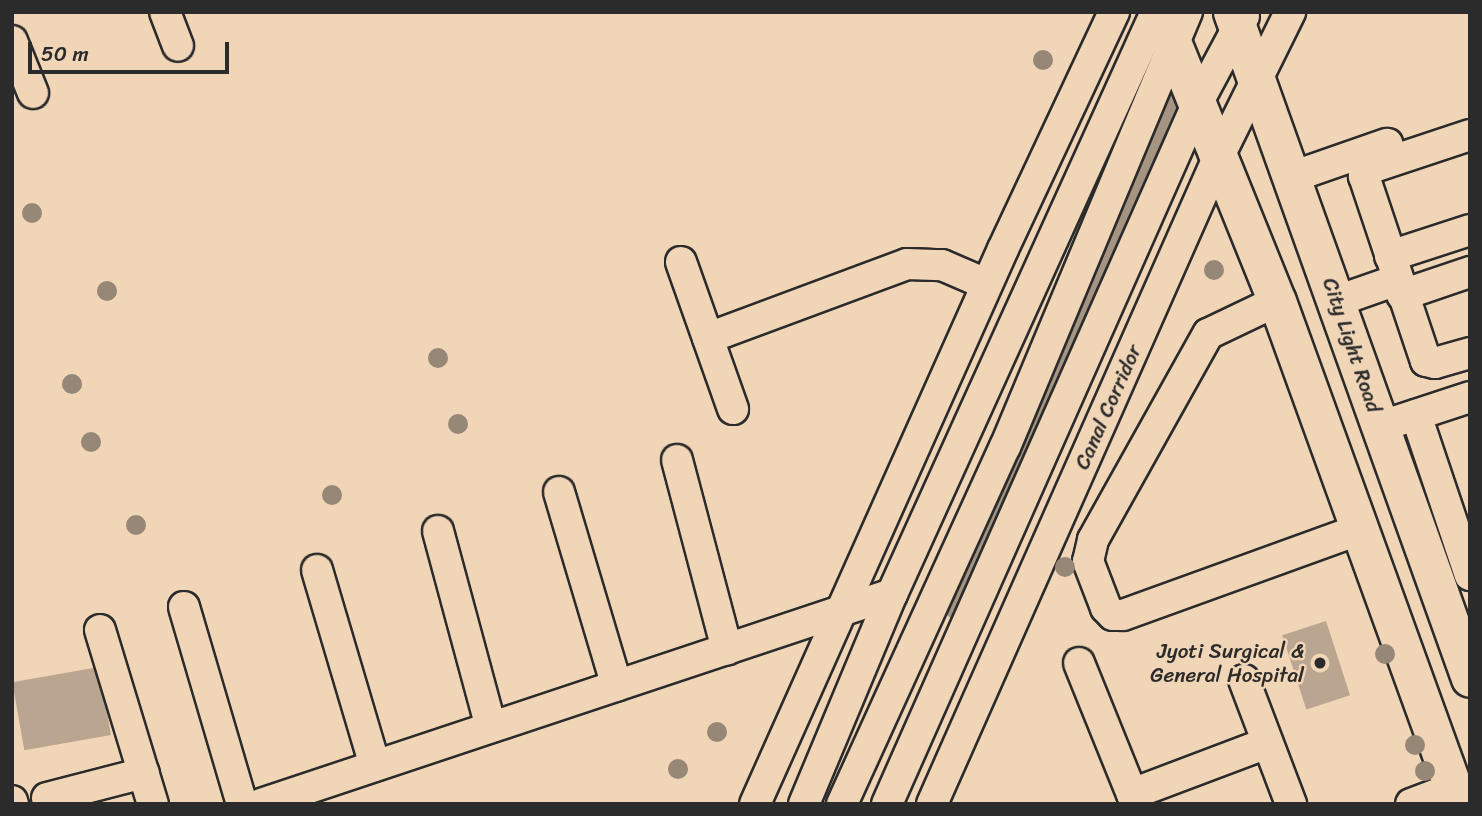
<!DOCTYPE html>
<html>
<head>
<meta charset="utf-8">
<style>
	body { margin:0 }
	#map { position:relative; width:1482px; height:816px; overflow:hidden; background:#f0d5b7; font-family:Sriracha,sans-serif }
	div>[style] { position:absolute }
	.canal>* { height:28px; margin:-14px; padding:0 14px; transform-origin:14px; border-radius:14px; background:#a49481 }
	.building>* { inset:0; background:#baa590; transform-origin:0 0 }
	.roads { filter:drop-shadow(2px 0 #2b2b2b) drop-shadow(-2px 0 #2b2b2b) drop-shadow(0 2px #2b2b2b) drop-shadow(0 -2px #2b2b2b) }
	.minor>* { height:30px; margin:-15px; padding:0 15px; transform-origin:15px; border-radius:15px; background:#f0d5b7 }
	.major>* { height:37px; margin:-18.5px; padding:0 18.5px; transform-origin:18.5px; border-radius:18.5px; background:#f0d5b7 }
	.trees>* { width:20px; height:20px; margin:-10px; border-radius:50%; background:#968777 }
	.dots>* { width:19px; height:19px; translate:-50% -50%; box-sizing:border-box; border:4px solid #f0d5b7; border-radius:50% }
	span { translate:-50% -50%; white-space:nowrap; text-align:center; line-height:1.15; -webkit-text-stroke:5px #f0d5b7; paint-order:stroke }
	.street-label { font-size:21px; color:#2b2b2b }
	.poi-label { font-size:21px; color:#2b2b2b }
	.right { translate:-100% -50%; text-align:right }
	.frame { position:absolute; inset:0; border:14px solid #2b2b2b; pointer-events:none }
	.scale { position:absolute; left:28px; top:42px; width:201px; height:32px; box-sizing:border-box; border:4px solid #2b2b2b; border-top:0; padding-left:9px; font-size:21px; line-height:24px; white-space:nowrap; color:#2b2b2b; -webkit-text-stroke:5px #f0d5b7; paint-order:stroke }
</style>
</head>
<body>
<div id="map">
	<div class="canal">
		<div style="left:959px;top:607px;width:574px;rotate:-67.46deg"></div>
	</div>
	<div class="building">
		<div style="left:1326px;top:621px;width:78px;height:46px;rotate:72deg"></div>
		<div style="left:99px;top:667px;width:69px;height:88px;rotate:80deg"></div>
	</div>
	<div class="roads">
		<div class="minor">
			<div style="left:165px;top:12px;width:36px;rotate:69deg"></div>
			<div style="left:12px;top:41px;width:56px;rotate:68deg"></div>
			<div style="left:1470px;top:135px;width:104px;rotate:161.6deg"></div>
			<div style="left:1371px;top:168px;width:11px;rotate:131deg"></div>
			<div style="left:1364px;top:176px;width:195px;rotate:71.5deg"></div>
			<div style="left:1426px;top:361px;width:9px;rotate:13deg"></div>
			<div style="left:1435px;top:363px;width:36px;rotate:-16deg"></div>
			<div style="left:1292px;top:177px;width:101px;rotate:-19.2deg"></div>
			<div style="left:1390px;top:256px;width:84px;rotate:-18deg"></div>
			<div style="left:681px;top:262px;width:156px;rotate:70.5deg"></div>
			<div style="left:1402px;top:295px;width:72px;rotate:-18.7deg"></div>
			<div style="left:1277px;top:301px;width:76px;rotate:154.4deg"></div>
			<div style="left:1208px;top:334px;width:236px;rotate:119.2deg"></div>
			<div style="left:1093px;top:540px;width:22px;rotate:103deg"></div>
			<div style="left:1088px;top:561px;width:50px;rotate:69deg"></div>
			<div style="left:1106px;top:608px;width:10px;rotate:45deg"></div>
			<div style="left:1113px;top:615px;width:10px"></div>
			<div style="left:1123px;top:615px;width:250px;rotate:-19.9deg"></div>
			<div style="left:1337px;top:301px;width:64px;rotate:-19.3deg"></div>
			<div style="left:708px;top:338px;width:212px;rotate:-20.4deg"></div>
			<div style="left:907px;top:264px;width:35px;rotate:2deg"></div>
			<div style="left:942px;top:265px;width:48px;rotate:23.4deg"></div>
			<div style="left:1416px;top:415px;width:169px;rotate:71.4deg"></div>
			<div style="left:1397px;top:421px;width:77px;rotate:-18.2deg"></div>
			<div style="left:677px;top:460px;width:196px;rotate:75.2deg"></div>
			<div style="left:559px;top:492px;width:202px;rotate:73.4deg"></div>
			<div style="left:438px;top:531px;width:203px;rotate:74.9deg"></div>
			<div style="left:317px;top:570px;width:204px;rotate:73.5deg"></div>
			<div style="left:184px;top:607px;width:205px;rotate:73.6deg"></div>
			<div style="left:100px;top:630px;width:182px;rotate:73.1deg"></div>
			<div style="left:1079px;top:663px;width:152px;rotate:68deg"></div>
			<div style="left:1244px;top:680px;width:133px;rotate:69.2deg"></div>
			<div style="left:1132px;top:794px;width:144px;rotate:-20.7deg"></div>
			<div style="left:47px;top:798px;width:100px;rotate:-14.5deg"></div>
			<div style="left:12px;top:801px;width:3px;rotate:72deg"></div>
			<div style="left:261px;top:804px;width:665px;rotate:-18.41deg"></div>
			<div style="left:755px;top:804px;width:608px;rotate:-65.92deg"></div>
			<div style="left:1003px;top:249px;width:262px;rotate:-64.9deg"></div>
			<div style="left:804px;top:804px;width:228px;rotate:-67.3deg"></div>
			<div style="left:892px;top:594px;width:639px;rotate:-65.6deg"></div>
			<div style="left:842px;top:804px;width:392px;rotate:-65.5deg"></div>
			<div style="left:1005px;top:447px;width:472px;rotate:-67.3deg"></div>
			<div style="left:887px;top:804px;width:770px;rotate:-66.1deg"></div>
			<div style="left:1199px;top:100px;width:95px;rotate:-61.8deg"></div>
			<div style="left:932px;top:804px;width:706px;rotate:-66.12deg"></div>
			<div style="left:1218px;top:158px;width:163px;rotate:-63.7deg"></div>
			<div style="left:1411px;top:804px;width:45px;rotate:-20.9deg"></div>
		</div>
		<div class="major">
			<div style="left:1160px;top:12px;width:312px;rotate:68deg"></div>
			<div style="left:1277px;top:301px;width:535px;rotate:70.11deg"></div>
			<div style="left:1232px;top:12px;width:707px;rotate:70.34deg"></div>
		</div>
	</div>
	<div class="trees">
		<div style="left:1043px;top:60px"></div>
		<div style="left:32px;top:213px"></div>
		<div style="left:1214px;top:270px"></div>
		<div style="left:107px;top:291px"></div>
		<div style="left:438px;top:358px"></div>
		<div style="left:72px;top:384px"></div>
		<div style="left:458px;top:424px"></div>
		<div style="left:91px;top:442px"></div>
		<div style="left:332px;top:495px"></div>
		<div style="left:136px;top:525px"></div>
		<div style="left:1065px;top:567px"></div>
		<div style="left:1385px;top:654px"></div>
		<div style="left:717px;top:732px"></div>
		<div style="left:1415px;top:745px"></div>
		<div style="left:678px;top:769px"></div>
		<div style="left:1425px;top:771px"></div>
	</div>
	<div class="dots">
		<div style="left:1320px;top:663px;background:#2b2b2b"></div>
	</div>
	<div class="street-label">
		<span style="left:1352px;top:345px;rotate:71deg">City Light Road</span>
		<span style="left:1108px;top:407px;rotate:-66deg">Canal Corridor</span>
	</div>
	<div class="poi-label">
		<span class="right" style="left:1304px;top:663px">Jyoti Surgical &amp;<br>General Hospital</span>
	</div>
	<div class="frame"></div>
	<div class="scale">50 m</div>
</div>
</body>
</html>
